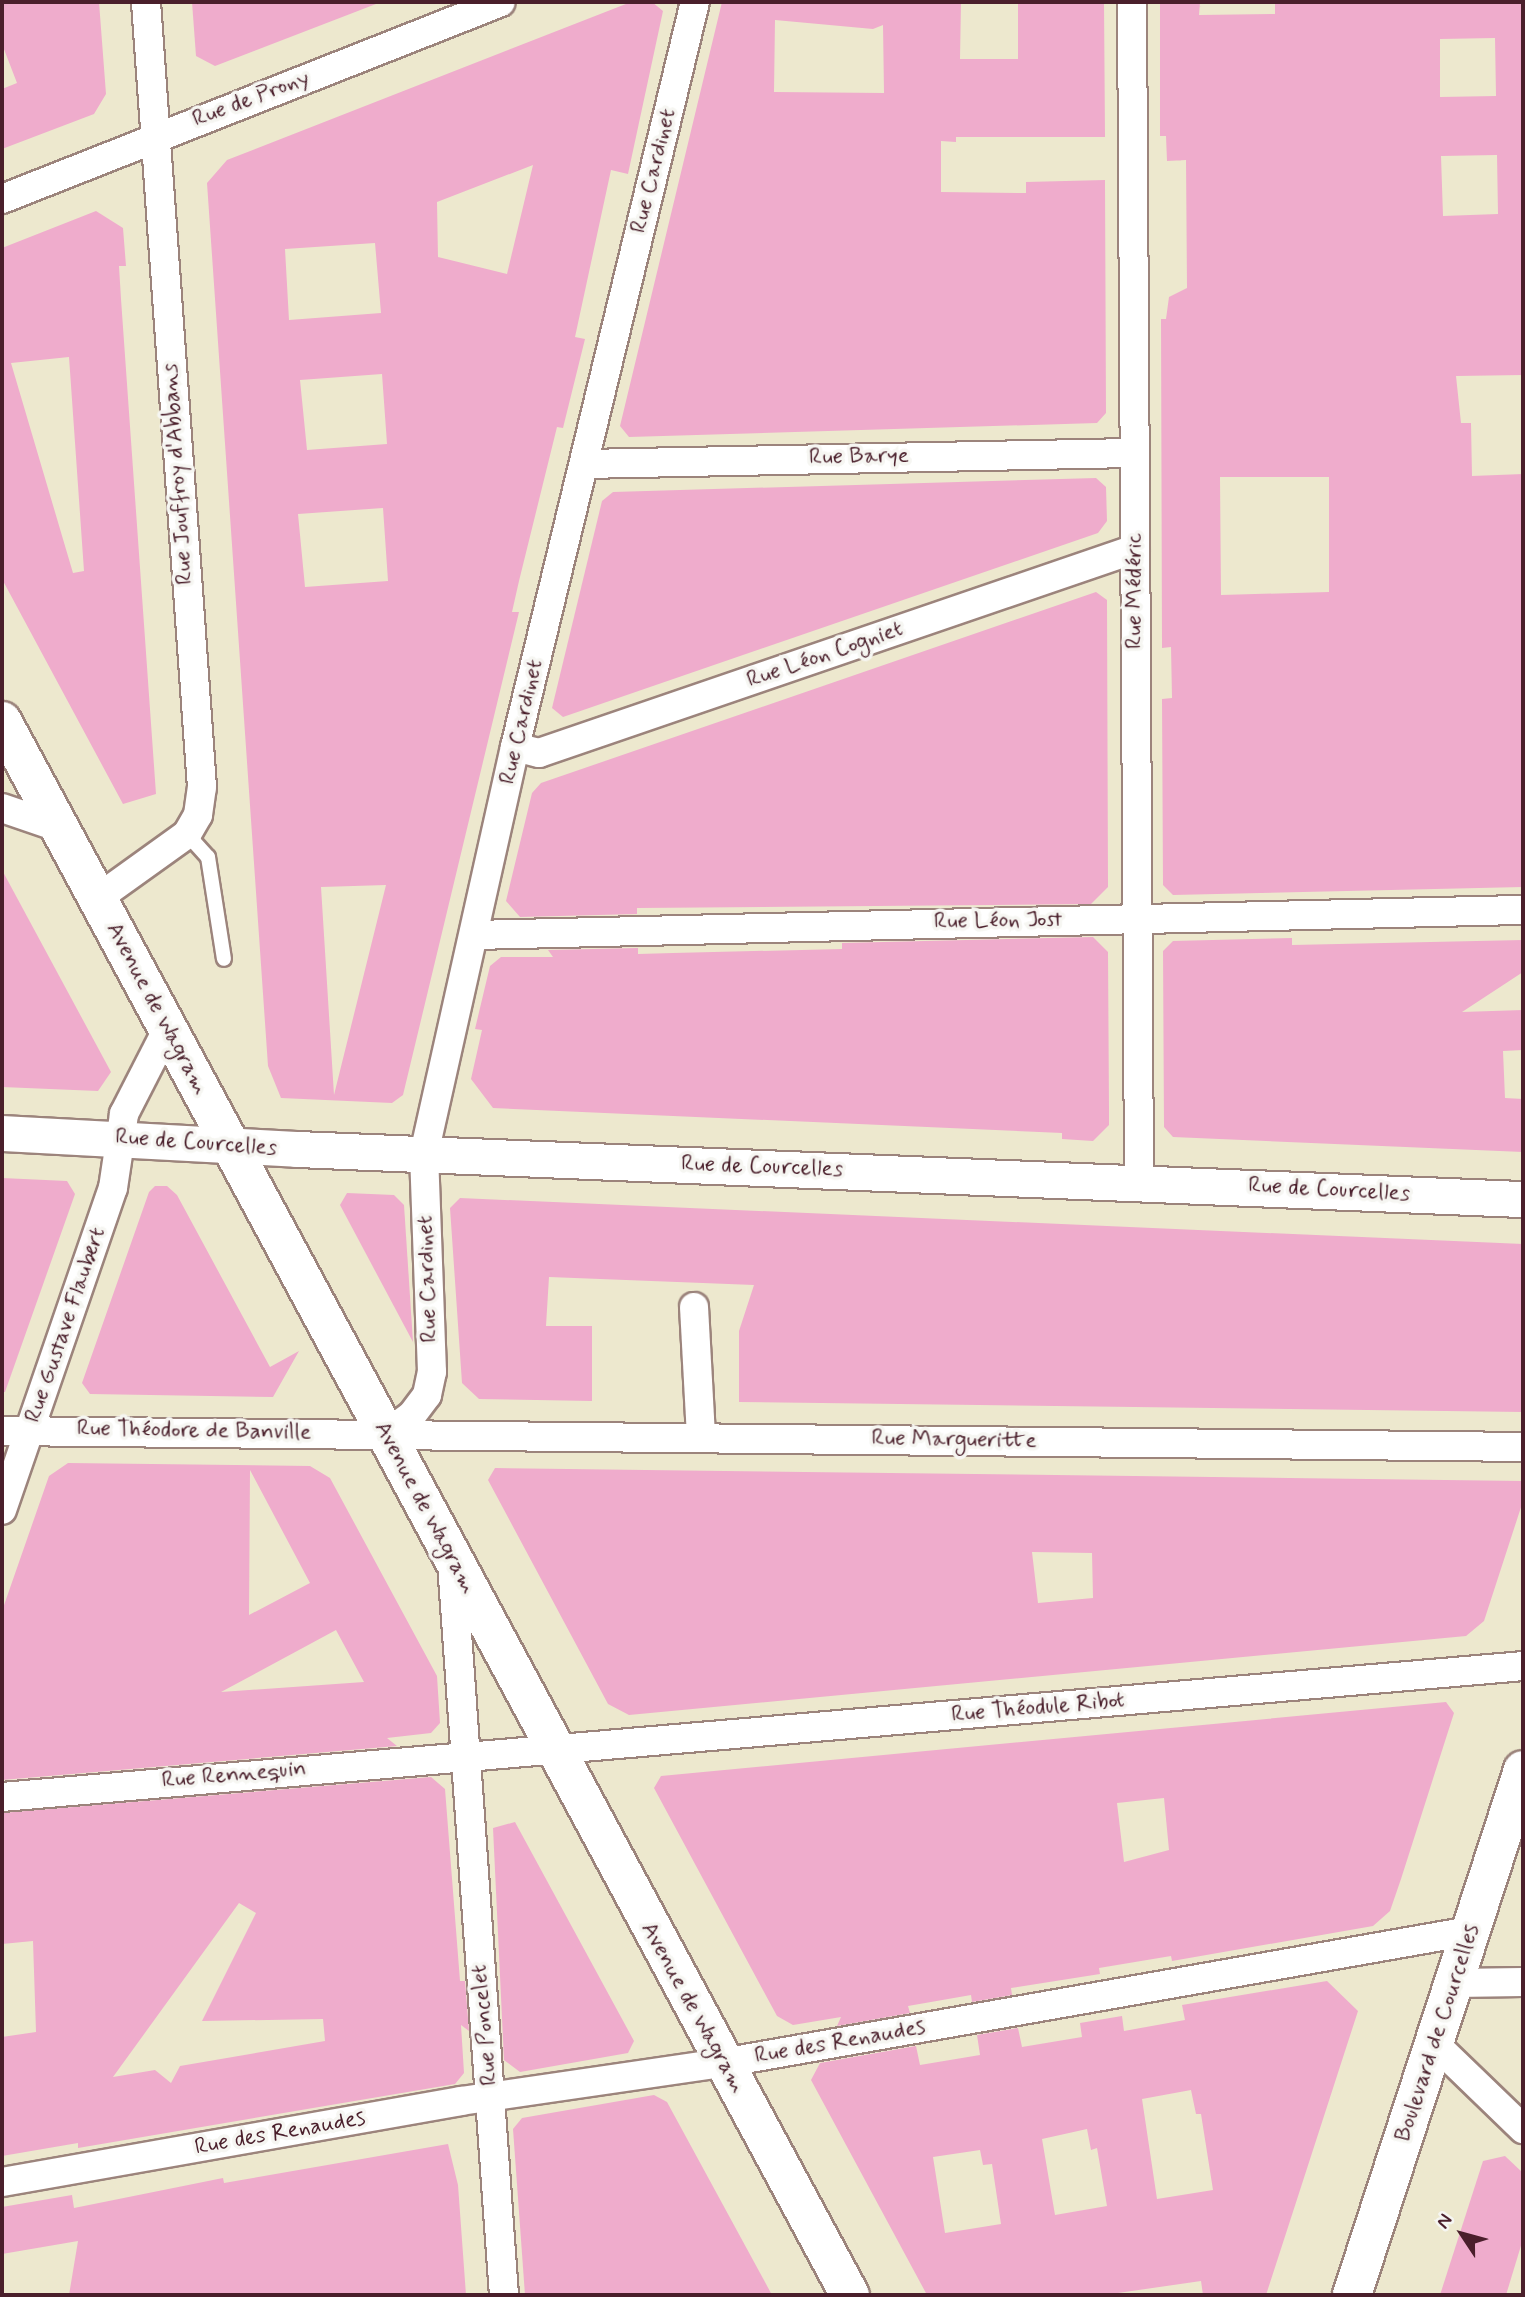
<!DOCTYPE html>
<html>
<head>
<meta charset="utf-8">
<style>
	body { margin:0 }
	#map { position:relative; width:1525px; height:2297px; overflow:hidden; background:#ede8ce; font-family:Mynerve,sans-serif }
	div>[style] { position:absolute }
	.building>* { inset:0; background:#efaccc }
	.roads { filter:drop-shadow(2px 0 #9c847c) drop-shadow(-2px 0 #9c847c) drop-shadow(0 2px #9c847c) drop-shadow(0 -2px #9c847c) }
	.service>* { height:14px; margin:-7px; padding:0 7px; transform-origin:7px; border-radius:7px; background:#fff }
	.minor>* { height:28px; margin:-14px; padding:0 14px; transform-origin:14px; border-radius:14px; background:#fff }
	.tertiary>* { height:35px; margin:-17.5px; padding:0 17.5px; transform-origin:17.5px; border-radius:17.5px; background:#fff }
	.secondary>* { height:38px; margin:-19px; padding:0 19px; transform-origin:19px; border-radius:19px; background:#fff }
	.primary>* { height:38px; margin:-19px; padding:0 19px; transform-origin:19px; border-radius:19px; background:#fff }
	span { translate:-50% -50%; white-space:nowrap; text-align:center; line-height:1.15; -webkit-text-stroke:7px #f6f6f2; paint-order:stroke }
	.street-label { font-size:23px; color:#4a1f2b }
	.frame { position:absolute; inset:0; border:4px solid #4a1f2b; pointer-events:none }
	.north { position:absolute; left:1427px; top:2199px; width:70px; height:70px; -webkit-text-stroke:5px #f6f6f2; paint-order:stroke; rotate:306deg; font-size:19px; font-weight:700; line-height:28px; text-align:center; color:#4a1f2b }
	.north::after { content:''; display:block; margin:auto; width:24px; height:32px; background:#4a1f2b; clip-path:polygon(50% 0,100% 100%,50% 72%,0 100%) }
</style>
</head>
<body>
<div id="map">
	<div class="building">
		<div style="clip-path:polygon(2px 2px,99px 2px,106px 94px,94px 114px,2px 149px,2px 89px,17px 83px,2px 44px)"></div>
		<div style="clip-path:polygon(192px 2px,375px 2px,376px 4px,215px 66px,196px 56px)"></div>
		<div style="clip-path:polygon(evenodd,631px 2px,652px 2px,663px 11px,628px 174px,611px 170px,575px 337px,585px 339px,563px 428px,557px 427px,519px 581px,512px 612px,519px 612px,403px 1095px,392px 1103px,281px 1098px,268px 1066px,207px 183px,227px 160px,631px 2px,533px 165px,507px 274px,438px 257px,437px 202px,533px 165px,631px 2px,375px 243px,381px 313px,289px 320px,285px 249px,375px 243px,631px 2px,382px 374px,387px 444px,307px 450px,300px 380px,382px 374px,631px 2px,383px 508px,388px 581px,305px 587px,298px 514px,383px 508px,631px 2px,386px 885px,334px 1095px,321px 887px,386px 885px)"></div>
		<div style="clip-path:polygon(evenodd,722px 2px,961px 2px,960px 59px,1018px 59px,1018px 2px,1104px 2px,1105px 137px,956px 137px,956px 142px,941px 141px,941px 192px,1026px 193px,1026px 182px,1105px 180px,1106px 413px,1097px 423px,629px 437px,620px 426px,722px 2px,775px 20px,873px 29px,883px 25px,884px 93px,774px 92px,775px 20px)"></div>
		<div style="clip-path:polygon(evenodd,1160px 2px,1200px 2px,1199px 15px,1275px 14px,1275px 2px,1523px 2px,1523px 375px,1456px 376px,1461px 423px,1471px 423px,1472px 476px,1523px 474px,1523px 887px,1173px 895px,1163px 885px,1162px 699px,1172px 698px,1171px 647px,1162px 648px,1161px 319px,1166px 319px,1169px 297px,1187px 288px,1186px 160px,1167px 161px,1166px 136px,1160px 136px,1160px 2px,1495px 38px,1496px 96px,1440px 97px,1440px 39px,1495px 38px,1160px 2px,1497px 155px,1498px 214px,1443px 216px,1441px 156px,1497px 155px,1160px 2px,1220px 477px,1329px 477px,1329px 592px,1221px 595px,1220px 477px)"></div>
		<div style="clip-path:polygon(evenodd,96px 211px,123px 228px,126px 266px,119px 266px,121px 299px,156px 794px,123px 804px,2px 579px,2px 248px,96px 211px,69px 357px,84px 571px,73px 573px,11px 363px,69px 357px)"></div>
		<div style="clip-path:polygon(1096px 478px,1106px 487px,1107px 521px,1098px 533px,563px 717px,552px 708px,602px 501px,613px 492px)"></div>
		<div style="clip-path:polygon(1096px 592px,1107px 600px,1108px 887px,1091px 904px,637px 908px,637px 914px,520px 917px,506px 901px,532px 793px,541px 783px)"></div>
		<div style="clip-path:polygon(2px 870px,111px 1072px,98px 1091px,2px 1087px)"></div>
		<div style="clip-path:polygon(1093px 937px,1108px 952px,1109px 1108px,1109px 1125px,1093px 1141px,1062px 1139px,1062px 1133px,493px 1108px,471px 1079px,482px 1030px,475px 1029px,490px 966px,501px 957px,553px 957px,548px 950px,638px 948px,638px 954px,673px 953px,842px 949px,842px 943px)"></div>
		<div style="clip-path:polygon(1292px 938px,1292px 945px,1523px 940px,1523px 972px,1462px 1012px,1523px 1010px,1523px 1050px,1503px 1051px,1505px 1098px,1523px 1099px,1523px 1152px,1173px 1137px,1164px 1127px,1163px 951px,1173px 941px)"></div>
		<div style="clip-path:polygon(2px 1178px,67px 1181px,75px 1194px,5px 1392px,2px 1392px)"></div>
		<div style="clip-path:polygon(155px 1186px,167px 1186px,177px 1195px,270px 1367px,299px 1351px,273px 1397px,90px 1394px,82px 1383px,149px 1192px)"></div>
		<div style="clip-path:polygon(347px 1193px,394px 1195px,404px 1205px,413px 1342px,340px 1205px)"></div>
		<div style="clip-path:polygon(460px 1198px,1523px 1244px,1523px 1412px,739px 1402px,739px 1331px,754px 1285px,549px 1277px,546px 1326px,592px 1326px,592px 1401px,479px 1399px,462px 1383px,450px 1208px)"></div>
		<div style="clip-path:polygon(evenodd,68px 1463px,310px 1466px,330px 1478px,437px 1676px,440px 1723px,431px 1733px,387px 1738px,397px 1746px,2px 1780px,2px 1611px,49px 1476px,68px 1463px,250px 1470px,310px 1583px,249px 1615px,250px 1470px,68px 1463px,336px 1630px,364px 1682px,221px 1692px,336px 1630px)"></div>
		<div style="clip-path:polygon(evenodd,495px 1468px,1523px 1481px,1523px 1501px,1484px 1621px,1466px 1636px,629px 1715px,608px 1704px,488px 1480px,495px 1468px,1032px 1552px,1092px 1553px,1093px 1598px,1038px 1603px,1032px 1552px)"></div>
		<div style="clip-path:polygon(evenodd,1446px 1702px,1454px 1713px,1401px 1879px,1390px 1911px,1373px 1926px,1172px 1961px,1171px 1956px,1099px 1968px,1100px 1974px,1011px 1988px,1012px 1995px,972px 2002px,971px 1995px,908px 2006px,910px 2013px,837px 2026px,841px 2017px,793px 2025px,777px 2016px,654px 1788px,661px 1776px,1446px 1702px,1164px 1798px,1169px 1850px,1124px 1862px,1117px 1803px,1164px 1798px)"></div>
		<div style="clip-path:polygon(evenodd,431px 1777px,445px 1789px,460px 1981px,465px 1981px,469px 2031px,461px 2025px,464px 2073px,455px 2084px,78px 2148px,78px 2143px,2px 2156px,2px 2037px,36px 2032px,33px 1941px,2px 1944px,2px 1813px,431px 1777px,239px 1903px,256px 1913px,202px 2021px,323px 2019px,325px 2041px,180px 2066px,171px 2083px,155px 2070px,113px 2077px,239px 1903px)"></div>
		<div style="clip-path:polygon(515px 1822px,634px 2041px,628px 2053px,520px 2072px,504px 2060px,493px 1828px)"></div>
		<div style="clip-path:polygon(evenodd,1327px 1981px,1358px 2011px,1266px 2295px,1203px 2295px,1201px 2281px,1104px 2295px,927px 2295px,811px 2080px,820px 2063px,916px 2046px,920px 2065px,980px 2055px,977px 2035px,1018px 2028px,1022px 2047px,1082px 2037px,1080px 2023px,1122px 2016px,1124px 2031px,1185px 2020px,1182px 2005px,1327px 1981px,1191px 2090px,1196px 2114px,1201px 2114px,1213px 2190px,1157px 2199px,1142px 2099px,1191px 2090px,1327px 1981px,1087px 2129px,1091px 2150px,1097px 2148px,1107px 2206px,1055px 2215px,1042px 2139px,1087px 2129px,1327px 1981px,980px 2150px,983px 2165px,992px 2164px,1001px 2224px,945px 2233px,933px 2157px,980px 2150px)"></div>
		<div style="clip-path:polygon(654px 2095px,667px 2102px,772px 2295px,525px 2295px,513px 2129px,522px 2118px)"></div>
		<div style="clip-path:polygon(448px 2144px,458px 2185px,466px 2295px,69px 2295px,78px 2241px,2px 2254px,2px 2207px,72px 2195px,74px 2208px,223px 2178px,224px 2183px)"></div>
		<div style="clip-path:polygon(1505px 2156px,1523px 2173px,1523px 2239px,1506px 2295px,1440px 2295px,1483px 2161px)"></div>
	</div>
	<div class="roads">
		<div class="service">
			<div style="left:187px;top:834px;width:31px;rotate:48deg"></div>
			<div style="left:208px;top:857px;width:103px;rotate:81.1deg"></div>
		</div>
		<div class="minor">
			<div style="left:1132px;top:2px;width:1179px;rotate:89.66deg"></div>
			<div style="left:2px;top:199px;width:536px;rotate:-21.54deg"></div>
			<div style="left:584px;top:464px;width:550px;rotate:-1.15deg"></div>
			<div style="left:515px;top:747px;width:25px;rotate:14deg"></div>
			<div style="left:539px;top:753px;width:630px;rotate:-18.9deg"></div>
			<div style="left:2px;top:808px;width:61px;rotate:19deg"></div>
			<div style="left:98px;top:898px;width:110px;rotate:-35.7deg"></div>
			<div style="left:187px;top:834px;width:22px;rotate:-60deg"></div>
			<div style="left:198px;top:815px;width:28px;rotate:-82deg"></div>
			<div style="left:202px;top:787px;width:787px;rotate:-94.08deg"></div>
			<div style="left:474px;top:935px;width:1049px;rotate:-1.37deg"></div>
			<div style="left:694px;top:1307px;width:130px;rotate:86.9deg"></div>
			<div style="left:2px;top:1431px;width:1521px;rotate:0.6deg"></div>
			<div style="left:386px;top:1434px;width:32px;rotate:-36deg"></div>
			<div style="left:412px;top:1415px;width:25px;rotate:-53deg"></div>
			<div style="left:427px;top:1395px;width:24px;rotate:-78deg"></div>
			<div style="left:432px;top:1372px;width:218px;rotate:-92.1deg"></div>
			<div style="left:424px;top:1154px;width:417px;rotate:-77.4deg"></div>
			<div style="left:515px;top:747px;width:766px;rotate:-76.42deg"></div>
			<div style="left:2px;top:1510px;width:341px;rotate:-71deg"></div>
			<div style="left:113px;top:1188px;width:75px;rotate:-81.5deg"></div>
			<div style="left:124px;top:1114px;width:97px;rotate:-62.9deg"></div>
			<div style="left:452px;top:1563px;width:734px;rotate:85.94deg"></div>
			<div style="left:2px;top:1797px;width:1527px;rotate:-4.92deg"></div>
			<div style="left:1455px;top:1983px;width:68px;rotate:-0.8deg"></div>
			<div style="left:1434px;top:2043px;width:124px;rotate:44deg"></div>
			<div style="left:2px;top:2182px;width:466px;rotate:-10deg"></div>
			<div style="left:461px;top:2101px;width:264px;rotate:-8.3deg"></div>
			<div style="left:722px;top:2063px;width:760px;rotate:-10.01deg"></div>
		</div>
		<div class="tertiary">
			<div style="left:2px;top:1133px;width:295px;rotate:3.1deg"></div>
			<div style="left:297px;top:1149px;width:1227px;rotate:2.34deg"></div>
		</div>
		<div class="secondary">
			<div style="left:2px;top:721px;width:1788px;rotate:61.69deg"></div>
		</div>
		<div class="primary">
			<div style="left:1352px;top:2295px;width:552px;rotate:-71.96deg"></div>
		</div>
	</div>
	<div class="street-label">
		<span style="left:251px;top:99px;rotate:-21deg">Rue de Prony</span>
		<span style="left:654px;top:171px;rotate:-76deg">Rue Cardinet</span>
		<span style="left:859px;top:457px;rotate:-1deg">Rue Barye</span>
		<span style="left:178px;top:474px;rotate:-94deg">Rue Jouffroy d'Abbans</span>
		<span style="left:1135px;top:591px;rotate:-90deg">Rue Médéric</span>
		<span style="left:825px;top:655px;rotate:-19deg">Rue Léon Cogniet</span>
		<span style="left:522px;top:722px;rotate:-77deg">Rue Cardinet</span>
		<span style="left:998px;top:921px;rotate:-1deg">Rue Léon Jost</span>
		<span style="left:157px;top:1009px;rotate:62deg">Avenue de Wagram</span>
		<span style="left:196px;top:1143px;rotate:4deg">Rue de Courcelles</span>
		<span style="left:762px;top:1167px;rotate:2deg">Rue de Courcelles</span>
		<span style="left:1329px;top:1190px;rotate:3deg">Rue de Courcelles</span>
		<span style="left:428px;top:1279px;rotate:-92deg">Rue Cardinet</span>
		<span style="left:66px;top:1325px;rotate:-71deg">Rue Gustave Flaubert</span>
		<span style="left:194px;top:1431px;rotate:1deg">Rue Théodore de Banville</span>
		<span style="left:954px;top:1440px;rotate:1deg">Rue Margueritte</span>
		<span style="left:425px;top:1508px;rotate:62deg">Avenue de Wagram</span>
		<span style="left:1038px;top:1708px;rotate:-5deg">Rue Théodule Ribot</span>
		<span style="left:234px;top:1775px;rotate:-5deg">Rue Rennequin</span>
		<span style="left:693px;top:2008px;rotate:61deg">Avenue de Wagram</span>
		<span style="left:485px;top:2025px;rotate:-95deg">Rue Poncelet</span>
		<span style="left:1438px;top:2033px;rotate:-72deg">Boulevard de Courcelles</span>
		<span style="left:840px;top:2042px;rotate:-10deg">Rue des Renaudes</span>
		<span style="left:280px;top:2133px;rotate:-10deg">Rue des Renaudes</span>
	</div>
	<div class="frame"></div>
	<div class="north">N</div>
</div>
</body>
</html>
